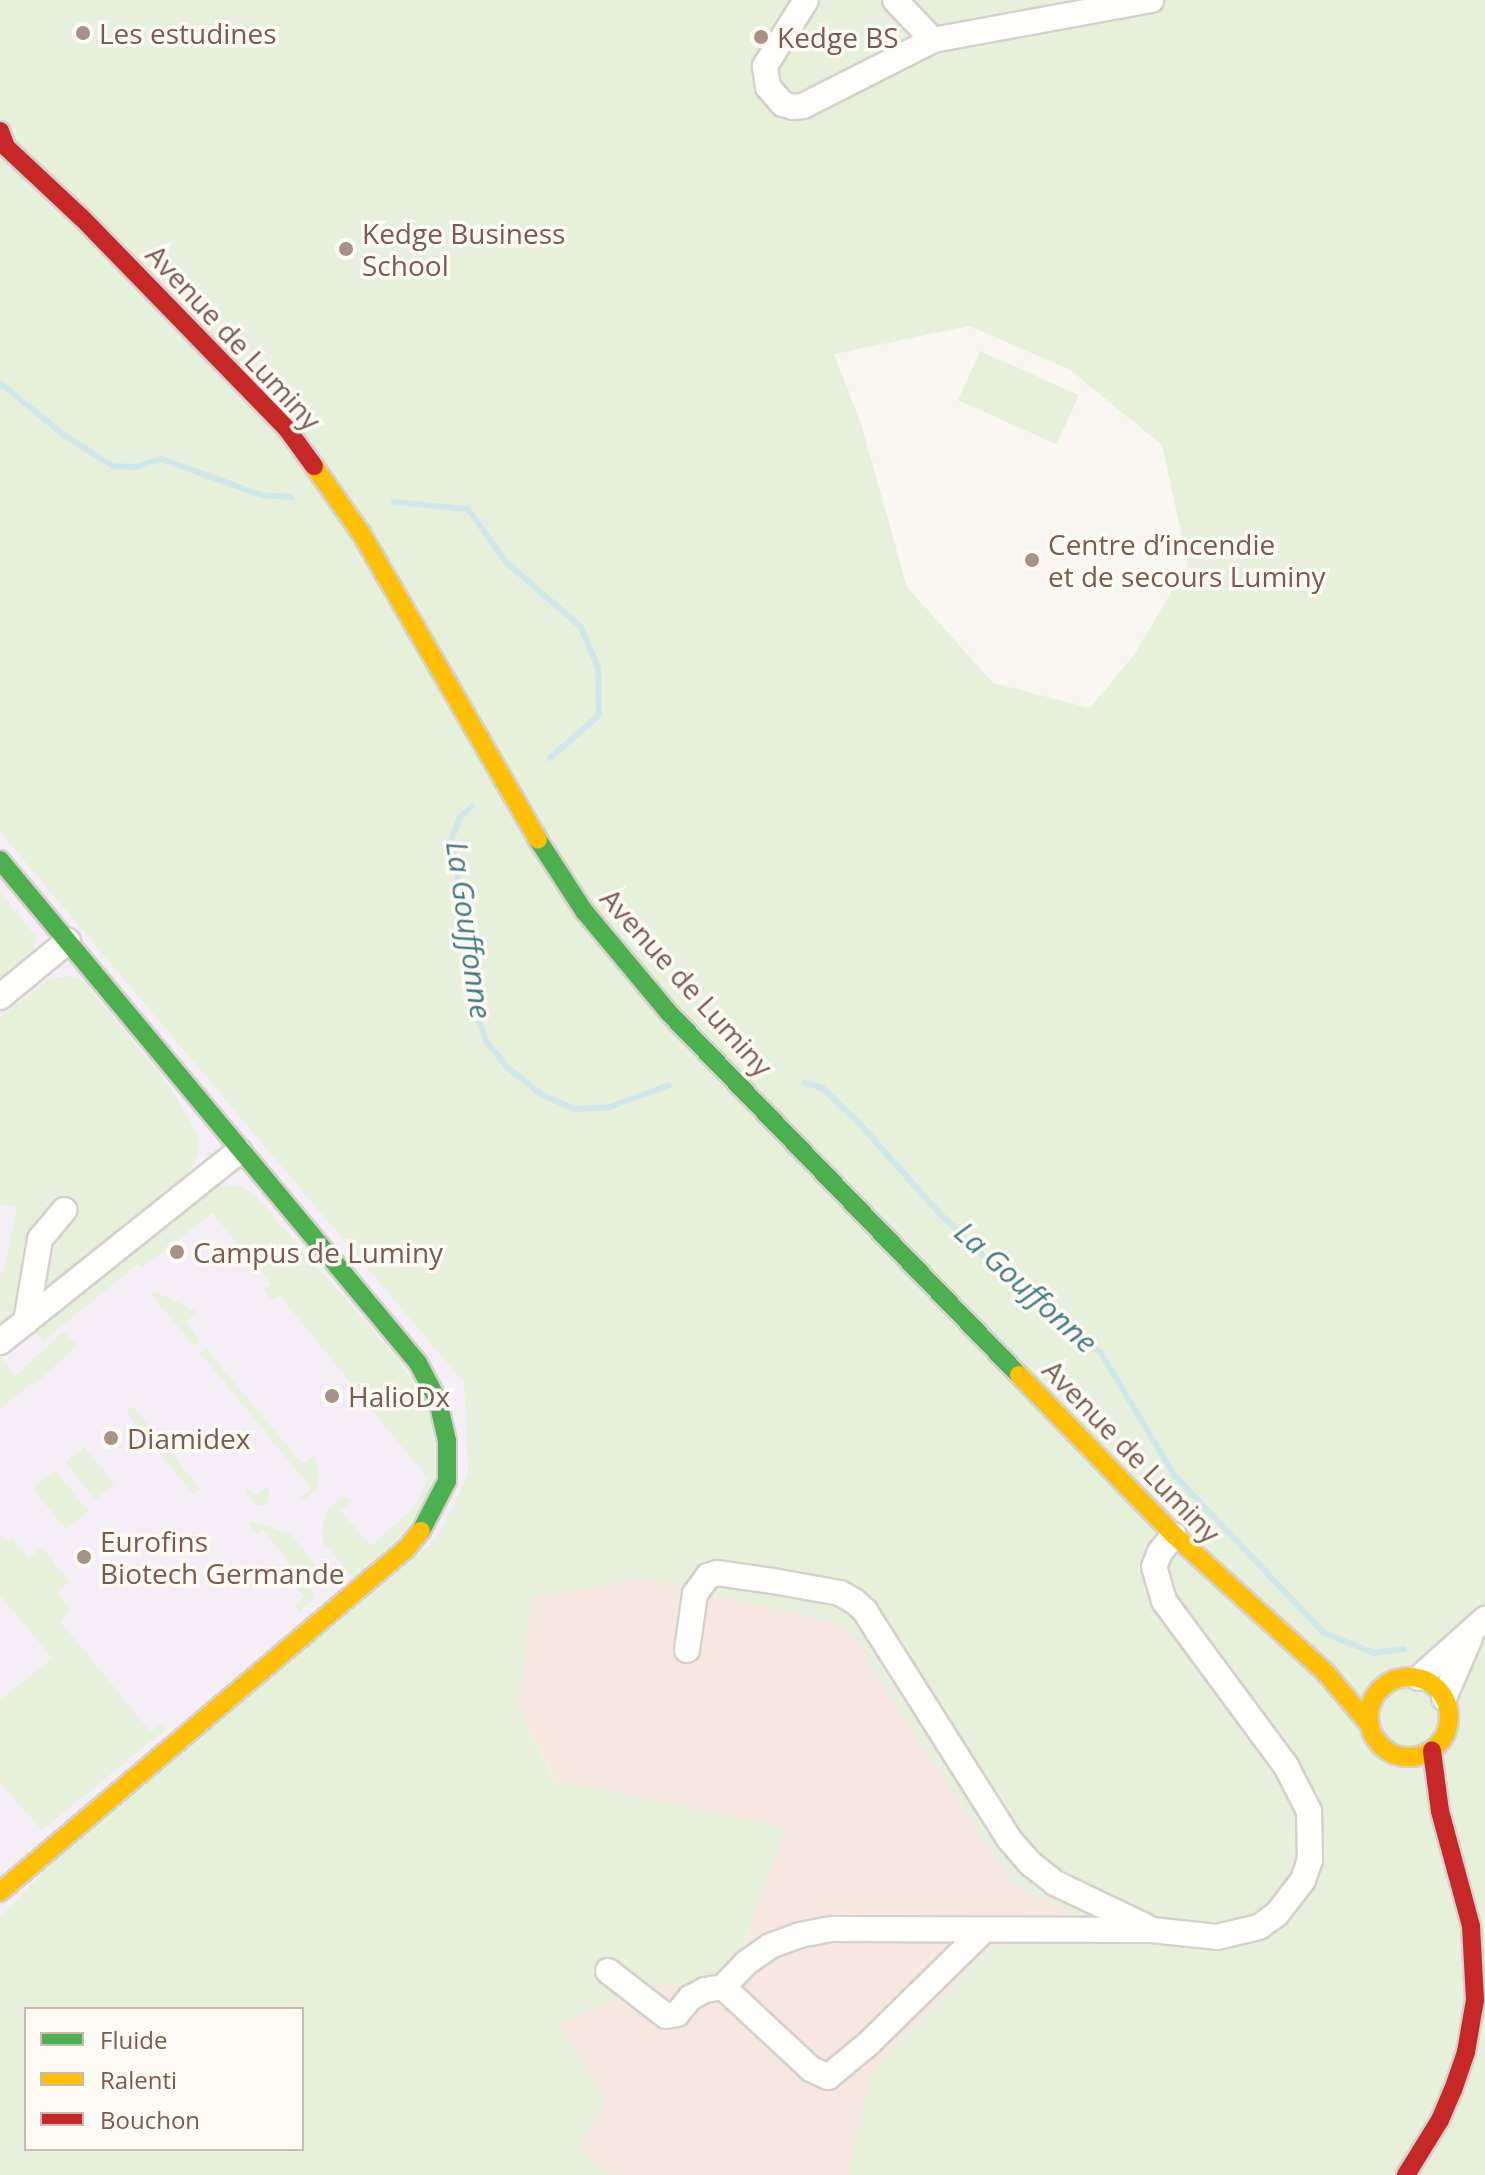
<!DOCTYPE html>
<html>
<head>
<meta charset="utf-8">
<style>
	body { margin:0 }
	#map { position:relative; width:1485px; height:2175px; overflow:hidden; background:#f9f5f0; font-family:"Open Sans",sans-serif }
	div>[style] { position:absolute }
	.commercial>* { inset:0; background:#f6e8e1 }
	.education>* { inset:0; background:#f6eef6 }
	.green>* { inset:0; background:#e7f0db; transform-origin:0 0 }
	.stream>* { height:6px; margin:-3px; padding:0 3px; transform-origin:3px; border-radius:3px; background:#d0e8ea }
	.roads { filter:drop-shadow(2px 0 #d7d1cb) drop-shadow(-2px 0 #d7d1cb) drop-shadow(0 2px #d7d1cb) drop-shadow(0 -2px #d7d1cb) }
	.street>* { height:24px; margin:-12px; padding:0 12px; transform-origin:12px; border-radius:12px; background:#fefefd }
	.fast>* { height:18px; margin:-9px; padding:0 9px; transform-origin:9px; border-radius:9px; background:#4caf50 }
	.slow>* { height:18px; margin:-9px; padding:0 9px; transform-origin:9px; border-radius:9px; background:#ffc107 }
	.slow>.ring { margin:-9px; padding:0; box-sizing:content-box; background:none; border:18px solid #ffc107; border-radius:50% }
	.jam>* { height:18px; margin:-9px; padding:0 9px; transform-origin:9px; border-radius:9px; background:#c62828 }
	.dots>* { width:22px; height:22px; translate:-50% -50%; box-sizing:border-box; border:4px solid #fffaf3; border-radius:50% }
	span { translate:-50% -50%; white-space:nowrap; text-align:center; line-height:1.15; -webkit-text-stroke:7px #fffaf3; paint-order:stroke }
	.poi-label { font-size:28px; color:#7a5c4d }
	.left { translate:0 -50%; text-align:left }
	.street-label { font-size:28px; color:#7a5c4d }
	.water-label { font-size:30px; color:#437c86; font-style:italic }
	.legend { position:absolute; left:24px; top:2007px; width:280px; height:144px; box-sizing:border-box; background:#fffaf3; border:2px solid #cabbb1; margin:0; padding:10px 14px; list-style:none; font-size:24px; color:#7a5c4d }
	.legend li { display:flex; align-items:center; gap:16px; height:40px }
	.legend b { width:40px; border:2px solid #cabbb1 }
</style>
</head>
<body>
<div id="map">
	<div class="commercial">
		<div style="clip-path:polygon(644px 1578px,844px 1624px,1011px 1883px,1074px 1913px,987px 1950px,872px 2071px,849px 2175px,609px 2175px,578px 2147px,605px 2100px,558px 2023px,656px 1983px,742px 1989px,746px 1939px,785px 1828px,556px 1780px,518px 1708px,532px 1596px)"></div>
	</div>
	<div class="education">
		<div style="clip-path:polygon(0 832px,464px 1383px,468px 1474px,436px 1539px,49px 1866px,0 1917px)"></div>
	</div>
	<div class="green">
		<div style="clip-path:polygon(evenodd,0 0,1485px 0,1485px 2175px,849px 2175px,872px 2071px,987px 1950px,1073px 1913px,1011px 1883px,844px 1624px,644px 1578px,532px 1597px,518px 1708px,555px 1780px,785px 1828px,746px 1938px,742px 1989px,656px 1983px,558px 2023px,605px 2100px,578px 2147px,609px 2175px,0 2175px,0 1917px,49px 1866px,436px 1539px,468px 1474px,464px 1383px,0 832px,0 0,970px 326px,1070px 370px,1162px 445px,1188px 564px,1134px 655px,1090px 708px,993px 683px,907px 587px,862px 427px,834px 354px,970px 326px,0 0,26px 2009px,302px 2009px,302px 2149px,26px 2149px,26px 2009px)"></div>
		<div style="left:980px;top:351px;width:108px;height:54px;rotate:24deg"></div>
		<div style="clip-path:polygon(0 892px,37px 938px,29px 958px,0 981px)"></div>
		<div style="clip-path:polygon(69px 976px,82px 980px,171px 1088px,199px 1137px,198px 1154px,187px 1176px,0 1328px,0 1273px,3px 1273px,17px 1208px,0 1204px,0 1017px,50px 979px)"></div>
		<div style="clip-path:polygon(235px 1185px,252px 1192px,397px 1358px,419px 1390px,433px 1427px,435px 1476px,420px 1512px,392px 1544px,353px 1578px,323px 1542px,322px 1528px,327px 1511px,343px 1496px,352px 1501px,340px 1510px,371px 1546px,413px 1508px,428px 1479px,280px 1296px,272px 1300px,264px 1290px,271px 1284px,212px 1213px,142px 1268px,138px 1264px,43px 1341px,35px 1332px,1px 1359px,15px 1376px,64px 1331px,77px 1346px,34px 1385px,32px 1383px,0 1409px,0 1354px,200px 1195px,217px 1187px)"></div>
		<div style="clip-path:polygon(156px 1292px,198px 1312px,186px 1322px,200px 1342px,194px 1346px,152px 1295px)"></div>
		<div style="clip-path:polygon(206px 1348px,302px 1464px,314px 1455px,320px 1475px,317px 1487px,304px 1501px,300px 1498px,311px 1488px,200px 1353px)"></div>
		<div style="left:133px;top:1406px;width:106px;height:9px;rotate:51deg"></div>
		<div style="left:84px;top:1447px;width:48px;height:24px;rotate:51deg"></div>
		<div style="left:55px;top:1470px;width:53px;height:29px;rotate:51deg"></div>
		<div style="clip-path:polygon(266px 1487px,270px 1492px,267px 1505px,255px 1505px,244px 1490px,247px 1488px,254px 1496px)"></div>
		<div style="clip-path:polygon(252px 1521px,291px 1534px,320px 1570px,304px 1582px,316px 1597px,300px 1611px,295px 1605px,304px 1597px,295px 1586px,302px 1579px,262px 1529px,256px 1534px,248px 1523px)"></div>
		<div style="clip-path:polygon(0 1534px,7px 1542px,13px 1538px,29px 1558px,42px 1547px,69px 1582px,57px 1592px,71px 1610px,60px 1621px,150px 1731px,164px 1723px,165px 1730px,42px 1830px,0 1783px,0 1700px,52px 1658px,0 1595px)"></div>
	</div>
	<div class="stream">
		<div style="left:0;top:383px;width:82px;rotate:39.1deg"></div>
		<div style="left:64px;top:435px;width:58px;rotate:32.3deg"></div>
		<div style="left:113px;top:466px;width:22px;rotate:3deg"></div>
		<div style="left:135px;top:467px;width:28px;rotate:-17deg"></div>
		<div style="left:162px;top:459px;width:105px;rotate:20deg"></div>
		<div style="left:261px;top:495px;width:30px;rotate:4deg"></div>
		<div style="left:394px;top:502px;width:74px;rotate:5.4deg"></div>
		<div style="left:468px;top:509px;width:65px;rotate:54.4deg"></div>
		<div style="left:506px;top:562px;width:99px;rotate:40.9deg"></div>
		<div style="left:581px;top:627px;width:44px;rotate:67.5deg"></div>
		<div style="left:598px;top:668px;width:47px;rotate:88.8deg"></div>
		<div style="left:599px;top:715px;width:65px;rotate:138.7deg"></div>
		<div style="left:472px;top:806px;width:18px;rotate:135deg"></div>
		<div style="left:459px;top:819px;width:23px;rotate:110deg"></div>
		<div style="left:451px;top:841px;width:82px;rotate:79.5deg"></div>
		<div style="left:466px;top:922px;width:42px;rotate:88.6deg"></div>
		<div style="left:467px;top:964px;width:46px;rotate:79.9deg"></div>
		<div style="left:475px;top:1009px;width:34px;rotate:71deg"></div>
		<div style="left:486px;top:1041px;width:33px;rotate:51deg"></div>
		<div style="left:507px;top:1067px;width:45px;rotate:38.7deg"></div>
		<div style="left:542px;top:1095px;width:36px;rotate:23deg"></div>
		<div style="left:575px;top:1109px;width:35px;rotate:-3deg"></div>
		<div style="left:610px;top:1107px;width:63px;rotate:-20.4deg"></div>
		<div style="left:805px;top:1083px;width:18px;rotate:16deg"></div>
		<div style="left:822px;top:1088px;width:48px;rotate:43.3deg"></div>
		<div style="left:857px;top:1121px;width:122px;rotate:48.3deg"></div>
		<div style="left:938px;top:1212px;width:89px;rotate:44.1deg"></div>
		<div style="left:1002px;top:1274px;width:127px;rotate:38.6deg"></div>
		<div style="left:1101px;top:1353px;width:144px;rotate:59deg"></div>
		<div style="left:1175px;top:1476px;width:216px;rotate:46.5deg"></div>
		<div style="left:1324px;top:1633px;width:54px;rotate:21.8deg"></div>
		<div style="left:1374px;top:1653px;width:30px;rotate:-8deg"></div>
	</div>
	<div class="roads">
		<div class="street">
			<div style="left:806px;top:0;width:78px;rotate:121.8deg"></div>
			<div style="left:765px;top:66px;width:21px;rotate:82deg"></div>
			<div style="left:768px;top:87px;width:23px;rotate:49deg"></div>
			<div style="left:783px;top:104px;width:10px;rotate:17deg"></div>
			<div style="left:793px;top:107px;width:10px;rotate:-6deg"></div>
			<div style="left:803px;top:106px;width:146px;rotate:-26.9deg"></div>
			<div style="left:933px;top:40px;width:222px;rotate:-10.4deg"></div>
			<div style="left:895px;top:0;width:55px;rotate:46.5deg"></div>
			<div style="left:0;top:997px;width:88px;rotate:-39.5deg"></div>
			<div style="left:26px;top:1322px;width:84px;rotate:-80.4deg"></div>
			<div style="left:40px;top:1239px;width:38px;rotate:-50deg"></div>
			<div style="left:0;top:1342px;width:306px;rotate:-38.6deg"></div>
			<div style="left:687px;top:1650px;width:57px;rotate:-81.9deg"></div>
			<div style="left:695px;top:1594px;width:22px;rotate:-54deg"></div>
			<div style="left:708px;top:1576px;width:9px;rotate:-18deg"></div>
			<div style="left:717px;top:1573px;width:57px;rotate:8.1deg"></div>
			<div style="left:773px;top:1581px;width:68px;rotate:10.2deg"></div>
			<div style="left:840px;top:1593px;width:16px;rotate:30deg"></div>
			<div style="left:854px;top:1601px;width:15px;rotate:42deg"></div>
			<div style="left:865px;top:1611px;width:270px;rotate:57.7deg"></div>
			<div style="left:1009px;top:1839px;width:33px;rotate:49deg"></div>
			<div style="left:1031px;top:1864px;width:31px;rotate:38deg"></div>
			<div style="left:1055px;top:1883px;width:100px;rotate:25.5deg"></div>
			<div style="left:1419px;top:1678px;width:89px;rotate:-41.8deg"></div>
			<div style="left:1444px;top:1698px;width:65px;rotate:-66.6deg"></div>
			<div style="left:608px;top:1971px;width:73px;rotate:37.8deg"></div>
			<div style="left:666px;top:2016px;width:11px;rotate:-10deg"></div>
			<div style="left:677px;top:2014px;width:21px;rotate:-51deg"></div>
			<div style="left:690px;top:1998px;width:17px;rotate:-28deg"></div>
			<div style="left:705px;top:1990px;width:18px;rotate:-9deg"></div>
			<div style="left:723px;top:1987px;width:120px;rotate:43deg"></div>
			<div style="left:811px;top:2069px;width:19px;rotate:25deg"></div>
			<div style="left:828px;top:2077px;width:53px;rotate:-39.7deg"></div>
			<div style="left:869px;top:2043px;width:160px;rotate:-44.5deg"></div>
			<div style="left:723px;top:1987px;width:33px;rotate:-46deg"></div>
			<div style="left:746px;top:1963px;width:29px;rotate:-35deg"></div>
			<div style="left:770px;top:1946px;width:32px;rotate:-20deg"></div>
			<div style="left:800px;top:1935px;width:33px;rotate:-11deg"></div>
			<div style="left:832px;top:1929px;width:320px;rotate:0.2deg"></div>
			<div style="left:1152px;top:1930px;width:65px;rotate:6.1deg"></div>
			<div style="left:1217px;top:1937px;width:43px;rotate:-13.4deg"></div>
			<div style="left:1259px;top:1927px;width:22px;rotate:-36deg"></div>
			<div style="left:1277px;top:1914px;width:43px;rotate:-52.6deg"></div>
			<div style="left:1303px;top:1880px;width:21px;rotate:-71deg"></div>
			<div style="left:1310px;top:1860px;width:49px;rotate:-91.2deg"></div>
			<div style="left:1309px;top:1811px;width:51px;rotate:-117.1deg"></div>
			<div style="left:1286px;top:1766px;width:205px;rotate:-126.5deg"></div>
			<div style="left:1164px;top:1601px;width:35px;rotate:-106deg"></div>
			<div style="left:1154px;top:1567px;width:16px;rotate:-68deg"></div>
			<div style="left:1160px;top:1552px;width:22px;rotate:-51deg"></div>
		</div>
		<div class="fast">
			<div style="left:538px;top:840px;width:85px;rotate:57.1deg"></div>
			<div style="left:584px;top:911px;width:133px;rotate:50.2deg"></div>
			<div style="left:669px;top:1013px;width:504px;rotate:45.97deg"></div>
			<div style="left:0;top:860px;width:654px;rotate:50.27deg"></div>
			<div style="left:418px;top:1363px;width:43px;rotate:62.2deg"></div>
			<div style="left:438px;top:1401px;width:41px;rotate:77.3deg"></div>
			<div style="left:447px;top:1441px;width:40px;rotate:90deg"></div>
			<div style="left:447px;top:1481px;width:56px;rotate:117.5deg"></div>
		</div>
		<div class="slow">
			<div style="left:314px;top:466px;width:82px;rotate:55deg"></div>
			<div style="left:361px;top:533px;width:354px;rotate:60deg"></div>
			<div style="left:1019px;top:1375px;width:223px;rotate:45.9deg"></div>
			<div style="left:1174px;top:1535px;width:205px;rotate:42.2deg"></div>
			<div style="left:1326px;top:1673px;width:67px;rotate:49.9deg"></div>
			<div class="ring" style="left:1369px;top:1677px;width:62px;height:62px"></div>
			<div style="left:0;top:1892px;width:533px;rotate:-40.2deg"></div>
			<div style="left:407px;top:1548px;width:22px;rotate:-51deg"></div>
		</div>
		<div class="jam">
			<div style="left:0;top:131px;width:17px;rotate:69deg"></div>
			<div style="left:6px;top:147px;width:104px;rotate:43.1deg"></div>
			<div style="left:82px;top:218px;width:294px;rotate:45.8deg"></div>
			<div style="left:287px;top:429px;width:46px;rotate:53.9deg"></div>
			<div style="left:1406px;top:2175px;width:65px;rotate:-58.3deg"></div>
			<div style="left:1440px;top:2120px;width:33px;rotate:-67deg"></div>
			<div style="left:1453px;top:2090px;width:40px;rotate:-71.1deg"></div>
			<div style="left:1466px;top:2052px;width:53px;rotate:-80.2deg"></div>
			<div style="left:1475px;top:2000px;width:74px;rotate:-93.1deg"></div>
			<div style="left:1471px;top:1926px;width:119px;rotate:-105.1deg"></div>
			<div style="left:1440px;top:1811px;width:61px;rotate:-97.6deg"></div>
		</div>
	</div>
	<div class="dots">
		<div style="left:83px;top:33px;background:#a69286"></div>
		<div style="left:761px;top:37px;background:#a69286"></div>
		<div style="left:346px;top:249px;background:#a69286"></div>
		<div style="left:1032px;top:560px;background:#a69286"></div>
		<div style="left:177px;top:1252px;background:#a69286"></div>
		<div style="left:332px;top:1396px;background:#a69286"></div>
		<div style="left:111px;top:1438px;background:#a69286"></div>
		<div style="left:84px;top:1557px;background:#a69286"></div>
	</div>
	<div class="poi-label">
		<span class="left" style="left:99px;top:33px">Les estudines</span>
		<span class="left" style="left:777px;top:37px">Kedge BS</span>
		<span class="left" style="left:362px;top:249px">Kedge Business<br>School</span>
		<span class="left" style="left:1048px;top:560px">Centre d’incendie<br>et de secours Luminy</span>
		<span class="left" style="left:193px;top:1252px">Campus de Luminy</span>
		<span class="left" style="left:348px;top:1396px">HalioDx</span>
		<span class="left" style="left:127px;top:1438px">Diamidex</span>
		<span class="left" style="left:100px;top:1557px">Eurofins<br>Biotech Germande</span>
	</div>
	<div class="street-label">
		<span style="left:234px;top:337px;rotate:47deg">Avenue de Luminy</span>
		<span style="left:687px;top:982px;rotate:48deg">Avenue de Luminy</span>
		<span style="left:1132px;top:1451px;rotate:46deg">Avenue de Luminy</span>
	</div>
	<div class="water-label">
		<span style="left:469px;top:930px;rotate:82deg">La Gouffonne</span>
		<span style="left:1026px;top:1287px;rotate:42deg">La Gouffonne</span>
	</div>
	<ul class="legend">
	<li><b style="height:10px;background:#4caf50"></b>Fluide</li>
	<li><b style="height:10px;background:#ffc107"></b>Ralenti</li>
	<li><b style="height:10px;background:#c62828"></b>Bouchon</li>
	</ul>
</div>
</body>
</html>
